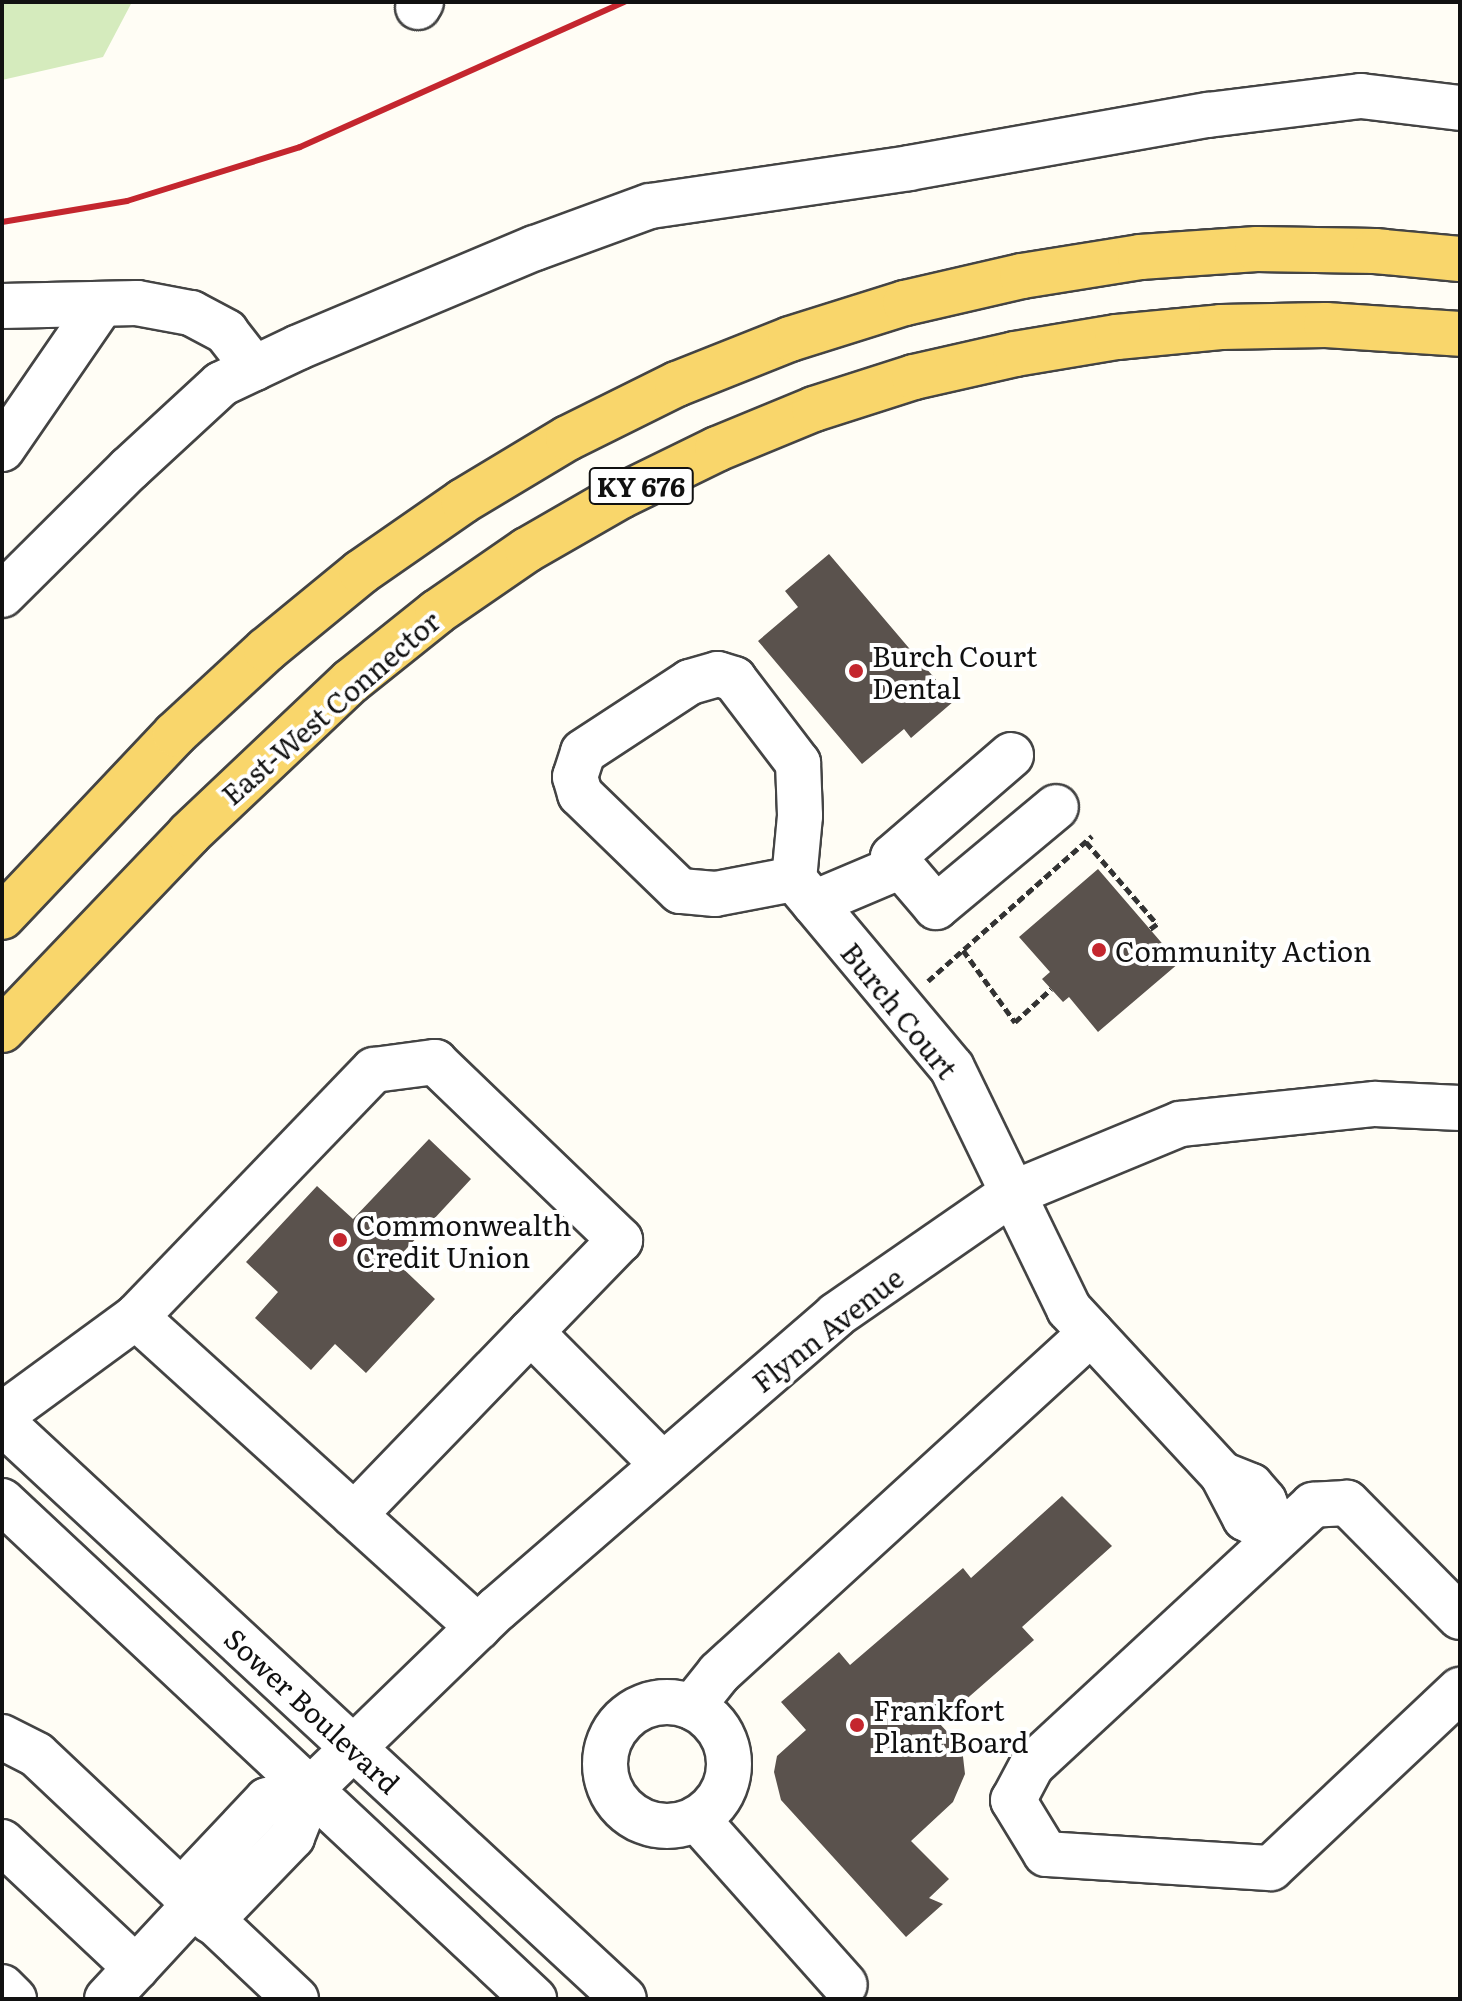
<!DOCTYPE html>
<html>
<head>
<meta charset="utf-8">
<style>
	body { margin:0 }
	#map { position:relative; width:1462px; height:2001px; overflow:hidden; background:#fffdf5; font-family:Literata,serif }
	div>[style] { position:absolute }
	.green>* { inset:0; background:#d5ebbd }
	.building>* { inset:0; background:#5a524d }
	.path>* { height:5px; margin-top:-2.5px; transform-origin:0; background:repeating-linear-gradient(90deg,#333 0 8px,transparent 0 12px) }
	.roads { filter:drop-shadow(2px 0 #444) drop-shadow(-2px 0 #444) drop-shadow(0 2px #444) drop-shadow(0 -2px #444) }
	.minor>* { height:44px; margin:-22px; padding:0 22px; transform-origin:22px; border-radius:22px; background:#fff }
	.minor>.ring { margin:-22px; padding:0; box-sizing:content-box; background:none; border:44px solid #fff; border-radius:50% }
	.major>* { height:44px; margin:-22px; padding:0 22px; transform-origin:22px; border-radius:22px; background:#f9d66b }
	.rail>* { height:6px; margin:-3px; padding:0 3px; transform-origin:3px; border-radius:3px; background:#c4262e }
	.dots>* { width:22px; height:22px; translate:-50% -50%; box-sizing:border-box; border:4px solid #fff; border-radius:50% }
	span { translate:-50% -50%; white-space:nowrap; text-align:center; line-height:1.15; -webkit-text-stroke:8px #fff; paint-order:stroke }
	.shield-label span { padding:2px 6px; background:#fff; border:2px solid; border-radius:6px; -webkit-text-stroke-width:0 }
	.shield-label { font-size:26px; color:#111; font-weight:700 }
	.poi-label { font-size:28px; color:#111 }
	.left { translate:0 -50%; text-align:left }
	.street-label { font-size:28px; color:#111 }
	.frame { position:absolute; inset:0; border:4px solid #111; pointer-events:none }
</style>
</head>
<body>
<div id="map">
	<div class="green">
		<div style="clip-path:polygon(2px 2px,132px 2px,103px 57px,2px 80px)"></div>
	</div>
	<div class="building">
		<div style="clip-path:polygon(829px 554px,954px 701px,911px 738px,904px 729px,862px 764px,758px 641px,798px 607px,785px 591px)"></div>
		<div style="clip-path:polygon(1098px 869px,1179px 963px,1098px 1032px,1069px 997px,1063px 1002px,1042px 979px,1050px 972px,1019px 937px)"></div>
		<div style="clip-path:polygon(429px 1139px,471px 1179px,395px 1261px,435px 1299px,366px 1373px,335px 1344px,311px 1370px,255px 1318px,278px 1292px,246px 1262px,317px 1186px,353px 1219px)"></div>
		<div style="clip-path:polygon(1062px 1496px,1112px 1546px,1022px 1627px,1034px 1640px,939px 1723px,962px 1748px,965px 1774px,953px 1802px,911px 1841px,949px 1879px,929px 1898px,943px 1904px,906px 1937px,781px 1800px,774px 1772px,777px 1756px,806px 1730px,781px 1702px,839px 1652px,850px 1665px,963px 1568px,971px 1578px)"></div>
	</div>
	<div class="path">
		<div style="left:1086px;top:842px;width:108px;rotate:49.1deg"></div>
		<div style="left:1157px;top:924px;width:9px;rotate:144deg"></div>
		<div style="left:963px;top:950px;width:89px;rotate:54.2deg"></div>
		<div style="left:1015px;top:1022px;width:49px;rotate:-42.5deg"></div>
		<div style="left:928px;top:981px;width:219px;rotate:-41.5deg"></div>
	</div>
	<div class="roads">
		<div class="minor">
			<div style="left:418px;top:7px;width:6px;rotate:-59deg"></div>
			<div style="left:2px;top:306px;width:135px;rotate:-1.3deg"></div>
			<div style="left:137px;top:303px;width:55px;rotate:10.5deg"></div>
			<div style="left:191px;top:313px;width:40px;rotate:28deg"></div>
			<div style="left:226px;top:332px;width:46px;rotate:52.1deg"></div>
			<div style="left:2px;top:449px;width:175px;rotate:-55.5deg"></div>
			<div style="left:2px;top:595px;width:179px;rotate:-44.8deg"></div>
			<div style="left:129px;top:469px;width:125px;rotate:-42.7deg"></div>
			<div style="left:221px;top:384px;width:86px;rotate:-25.4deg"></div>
			<div style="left:299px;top:347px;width:256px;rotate:-22.8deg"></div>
			<div style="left:535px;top:248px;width:122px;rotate:-20.1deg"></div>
			<div style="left:650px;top:206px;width:262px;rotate:-8.3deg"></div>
			<div style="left:909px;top:168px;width:304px;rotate:-10.1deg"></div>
			<div style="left:1208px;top:115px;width:154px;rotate:-7.1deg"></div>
			<div style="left:1361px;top:96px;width:100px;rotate:6.9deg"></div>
			<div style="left:718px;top:674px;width:17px;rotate:17deg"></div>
			<div style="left:734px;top:679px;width:106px;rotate:52.7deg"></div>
			<div style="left:798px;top:763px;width:53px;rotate:87.8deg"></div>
			<div style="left:800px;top:816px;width:63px;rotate:95.4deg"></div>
			<div style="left:794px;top:879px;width:80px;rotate:169.2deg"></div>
			<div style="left:715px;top:894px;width:35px;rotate:-175deg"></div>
			<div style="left:680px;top:891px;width:139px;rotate:-135.9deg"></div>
			<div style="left:580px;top:794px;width:18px;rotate:-106deg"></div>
			<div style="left:575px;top:777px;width:26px;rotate:-72deg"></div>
			<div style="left:583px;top:752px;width:128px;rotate:-33.2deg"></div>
			<div style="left:690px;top:682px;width:29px;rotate:-16deg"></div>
			<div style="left:901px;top:866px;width:12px;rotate:-132deg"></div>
			<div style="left:893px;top:857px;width:156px;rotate:-40.8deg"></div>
			<div style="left:794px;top:879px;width:246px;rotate:50.1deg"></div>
			<div style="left:952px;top:1068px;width:268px;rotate:64.1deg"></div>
			<div style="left:1069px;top:1309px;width:225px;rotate:47.2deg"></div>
			<div style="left:1222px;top:1474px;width:50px;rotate:62.4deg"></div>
			<div style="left:1245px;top:1518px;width:36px;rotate:28deg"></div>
			<div style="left:1277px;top:1535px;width:36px;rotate:-111deg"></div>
			<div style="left:1264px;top:1501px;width:20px;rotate:-131deg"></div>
			<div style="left:1251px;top:1486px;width:31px;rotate:-158deg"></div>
			<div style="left:814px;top:903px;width:95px;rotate:-23deg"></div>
			<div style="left:901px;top:866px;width:54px;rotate:49.5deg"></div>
			<div style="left:936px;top:907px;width:156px;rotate:-39.8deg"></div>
			<div style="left:136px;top:1317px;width:462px;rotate:42.2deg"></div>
			<div style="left:2px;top:1415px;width:166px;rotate:-36.2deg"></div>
			<div style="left:136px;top:1317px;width:343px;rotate:-46.1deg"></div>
			<div style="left:374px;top:1070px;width:62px;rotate:-7.5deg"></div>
			<div style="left:435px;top:1062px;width:257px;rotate:43.9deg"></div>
			<div style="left:620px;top:1240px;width:128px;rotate:134.1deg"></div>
			<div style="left:531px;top:1332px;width:187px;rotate:45.2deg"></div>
			<div style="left:2px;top:1422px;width:848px;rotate:42.85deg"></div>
			<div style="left:2px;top:1501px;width:729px;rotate:43.11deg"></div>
			<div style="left:354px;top:1515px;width:255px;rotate:-46deg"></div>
			<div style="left:1460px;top:1617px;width:161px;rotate:-134.7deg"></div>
			<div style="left:1347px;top:1503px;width:34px;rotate:177deg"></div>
			<div style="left:1313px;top:1505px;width:383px;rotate:137.2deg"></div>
			<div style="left:1032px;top:1765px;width:40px;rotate:118deg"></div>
			<div style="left:1013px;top:1800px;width:63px;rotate:58.6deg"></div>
			<div style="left:1046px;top:1854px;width:225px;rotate:3.6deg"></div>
			<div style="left:1271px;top:1868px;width:260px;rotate:-43.3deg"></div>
			<div class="ring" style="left:605px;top:1702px;width:80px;height:80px"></div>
			<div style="left:692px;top:1707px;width:43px;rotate:-51.5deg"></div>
			<div style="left:719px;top:1673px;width:504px;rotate:-42.43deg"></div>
			<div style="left:2px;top:1737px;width:39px;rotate:27deg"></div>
			<div style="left:37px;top:1755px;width:356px;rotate:43.3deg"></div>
			<div style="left:697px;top:1819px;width:222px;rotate:48.3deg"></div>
			<div style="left:2px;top:1842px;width:184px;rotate:43.2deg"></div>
			<div style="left:181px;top:1891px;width:125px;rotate:-46.6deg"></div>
			<div style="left:267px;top:1800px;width:45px;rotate:-14deg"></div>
			<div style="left:211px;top:1921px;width:117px;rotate:-46deg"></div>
			<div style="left:292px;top:1837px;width:52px;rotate:-68.4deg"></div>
			<div style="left:311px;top:1789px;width:259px;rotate:-44.1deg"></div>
			<div style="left:497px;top:1609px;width:449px;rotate:-40.9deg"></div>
			<div style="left:836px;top:1315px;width:213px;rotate:-34.7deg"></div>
			<div style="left:1011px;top:1194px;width:183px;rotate:-22.5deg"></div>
			<div style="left:1180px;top:1124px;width:196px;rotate:-5.9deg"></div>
			<div style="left:1375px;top:1104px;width:85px;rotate:2.7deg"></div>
			<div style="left:2px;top:1987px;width:17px;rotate:45deg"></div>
			<div style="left:107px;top:1999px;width:128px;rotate:-47.2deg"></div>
		</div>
		<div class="major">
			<div style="left:2px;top:917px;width:252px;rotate:-46.6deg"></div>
			<div style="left:175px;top:734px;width:124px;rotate:-42.7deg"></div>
			<div style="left:266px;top:650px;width:123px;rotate:-39.4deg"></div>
			<div style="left:361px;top:572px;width:124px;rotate:-34.8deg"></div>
			<div style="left:463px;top:501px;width:122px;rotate:-31deg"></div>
			<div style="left:568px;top:438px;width:122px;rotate:-26.4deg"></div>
			<div style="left:677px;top:384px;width:122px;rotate:-21.7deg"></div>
			<div style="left:790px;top:339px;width:121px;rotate:-17.4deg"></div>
			<div style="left:905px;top:303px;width:120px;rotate:-13deg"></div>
			<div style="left:1022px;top:276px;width:120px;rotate:-9.1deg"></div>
			<div style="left:1140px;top:257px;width:117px;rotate:-3.9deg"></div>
			<div style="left:1257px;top:249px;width:118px;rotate:1deg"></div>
			<div style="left:1375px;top:251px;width:85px;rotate:5.4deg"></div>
			<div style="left:2px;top:1030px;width:271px;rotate:-46.3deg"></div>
			<div style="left:189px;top:834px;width:223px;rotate:-43.4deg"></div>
			<div style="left:351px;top:681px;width:110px;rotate:-38.7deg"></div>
			<div style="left:437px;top:612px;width:109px;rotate:-34.6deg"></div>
			<div style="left:527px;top:550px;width:108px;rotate:-29.9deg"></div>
			<div style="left:621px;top:496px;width:107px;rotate:-26.1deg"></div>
			<div style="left:717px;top:449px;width:105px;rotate:-22.4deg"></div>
			<div style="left:814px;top:409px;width:105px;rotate:-17.7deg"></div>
			<div style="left:914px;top:377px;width:104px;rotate:-12.8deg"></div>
			<div style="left:1015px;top:354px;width:103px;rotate:-9.5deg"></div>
			<div style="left:1117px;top:337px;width:104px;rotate:-5.5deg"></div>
			<div style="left:1221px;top:327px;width:105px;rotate:-1.1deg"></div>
			<div style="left:1326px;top:325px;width:134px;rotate:3.8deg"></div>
		</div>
	</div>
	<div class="rail">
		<div style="left:2px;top:222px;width:127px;rotate:-9.5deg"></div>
		<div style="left:127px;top:201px;width:181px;rotate:-17.3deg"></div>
		<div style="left:300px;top:147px;width:355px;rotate:-24.1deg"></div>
	</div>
	<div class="dots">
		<div style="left:856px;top:671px;background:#c4262e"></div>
		<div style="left:1099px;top:950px;background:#c4262e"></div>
		<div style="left:340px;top:1240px;background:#c4262e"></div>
		<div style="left:857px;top:1725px;background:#c4262e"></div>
	</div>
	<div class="shield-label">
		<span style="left:641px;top:486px">KY 676</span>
	</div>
	<div class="poi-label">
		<span class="left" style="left:872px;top:671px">Burch Court<br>Dental</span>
		<span class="left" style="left:1115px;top:950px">Community Action</span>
		<span class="left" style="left:356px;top:1240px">Commonwealth<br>Credit Union</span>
		<span class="left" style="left:873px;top:1725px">Frankfort<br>Plant Board</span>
	</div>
	<div class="street-label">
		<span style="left:330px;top:707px;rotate:-41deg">East-West Connector</span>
		<span style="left:900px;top:1010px;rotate:51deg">Burch Court</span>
		<span style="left:827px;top:1329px;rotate:-38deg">Flynn Avenue</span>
		<span style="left:313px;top:1710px;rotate:43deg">Sower Boulevard</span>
	</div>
	<div class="frame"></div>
</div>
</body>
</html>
